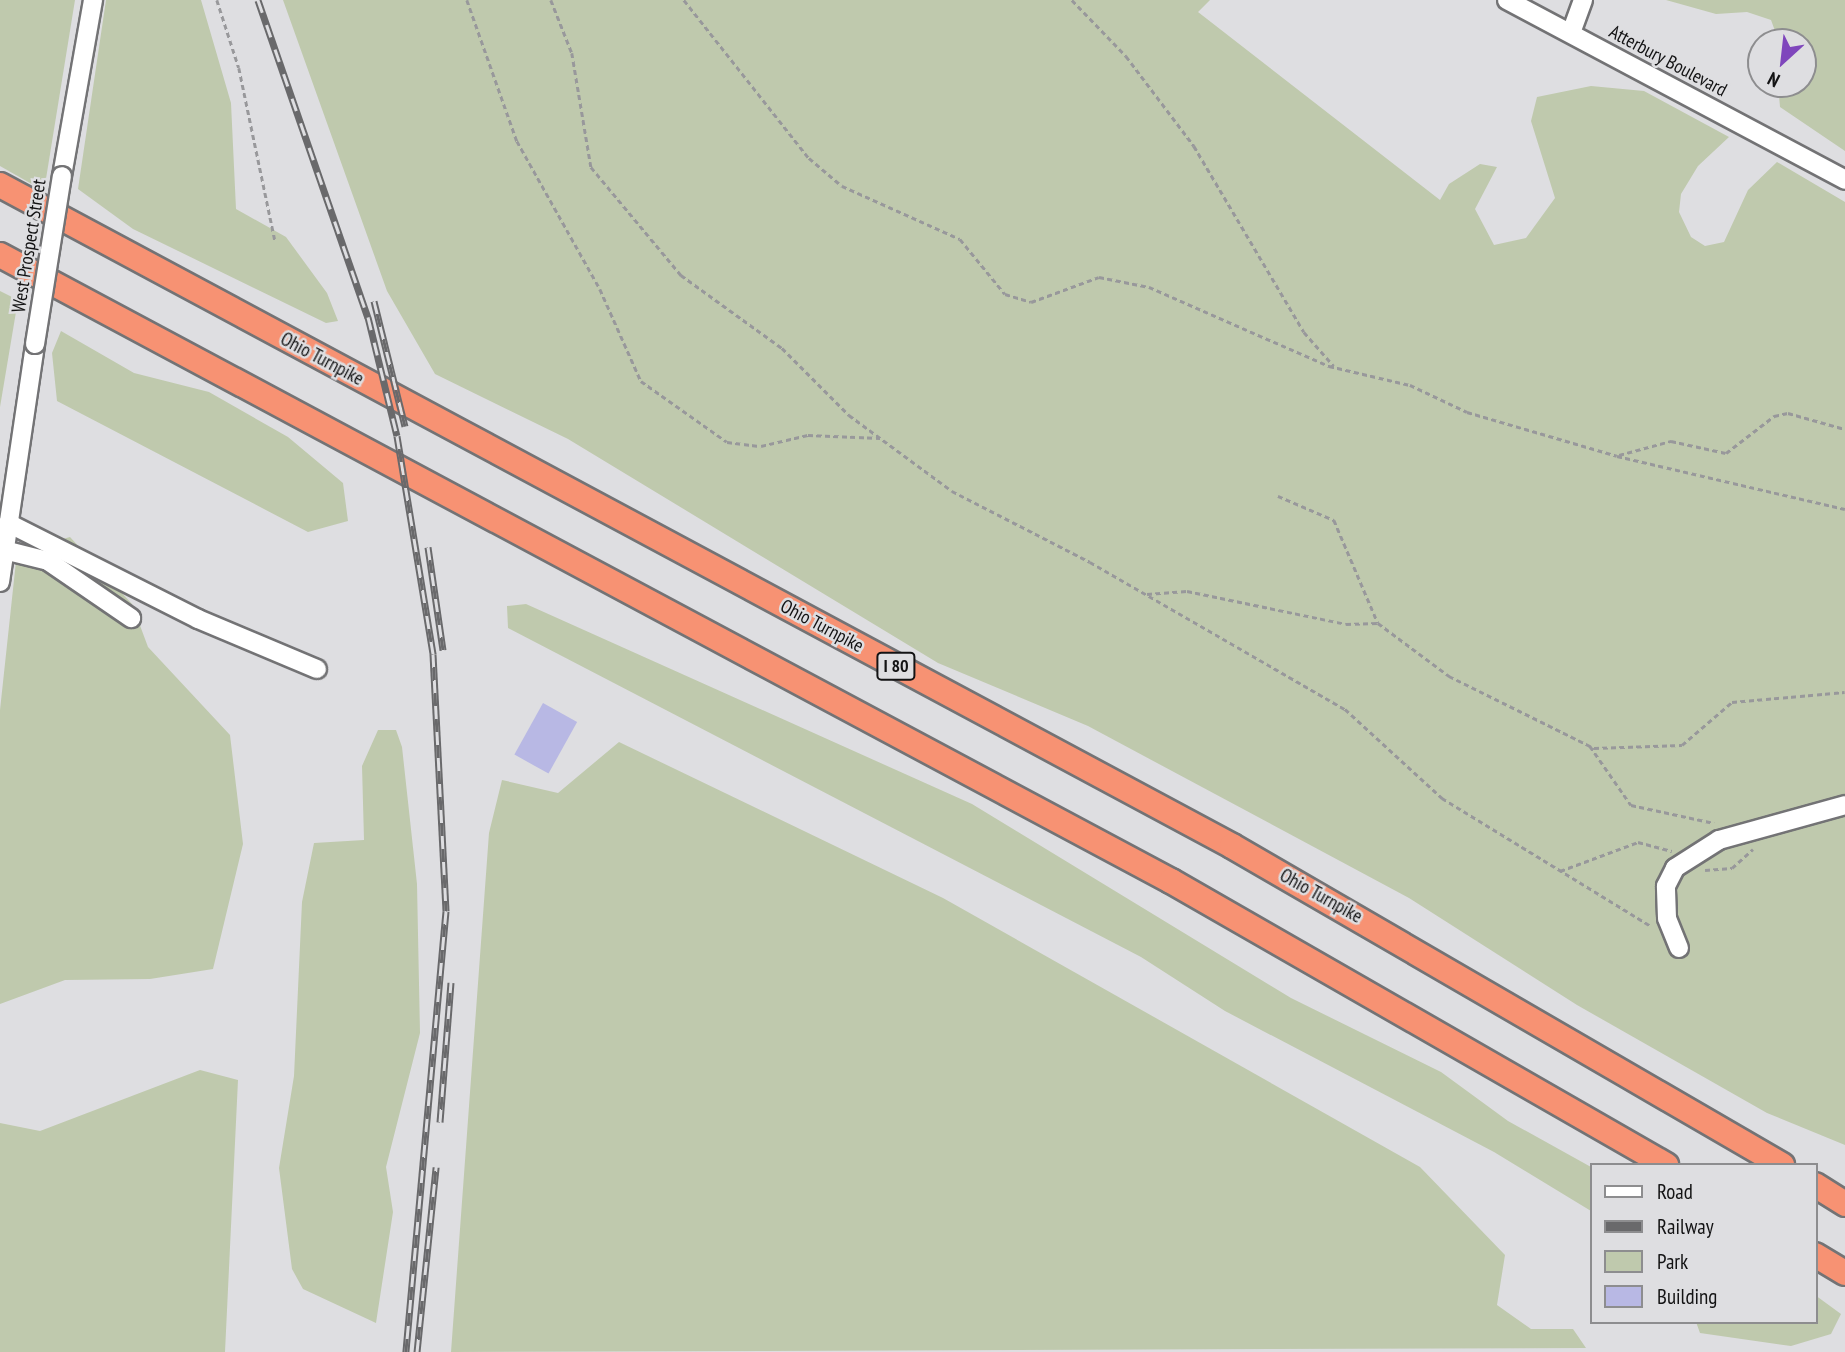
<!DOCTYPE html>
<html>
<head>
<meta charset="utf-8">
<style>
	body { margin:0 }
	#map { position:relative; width:1845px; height:1352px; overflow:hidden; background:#dedee1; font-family:"PT Sans Narrow",sans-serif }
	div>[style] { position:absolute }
	.green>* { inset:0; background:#bfc9ad }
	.building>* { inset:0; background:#b8b8e4; transform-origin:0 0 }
	.path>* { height:2.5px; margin-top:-1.25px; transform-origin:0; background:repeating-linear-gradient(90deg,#98989b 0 5px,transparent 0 8.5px) }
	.roads { filter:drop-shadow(2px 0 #737375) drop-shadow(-2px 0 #737375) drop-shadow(0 2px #737375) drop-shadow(0 -2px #737375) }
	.minor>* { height:18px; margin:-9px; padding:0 9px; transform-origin:9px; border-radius:9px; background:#fff }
	.highway>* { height:24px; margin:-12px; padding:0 12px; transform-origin:12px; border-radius:12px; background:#f79273 }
	.rail>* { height:7px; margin-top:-3.5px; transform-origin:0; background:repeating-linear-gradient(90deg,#dedee1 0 13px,#69696b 0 26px); box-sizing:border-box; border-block:2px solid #69696b }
	.bridges { filter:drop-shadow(2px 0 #737375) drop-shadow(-2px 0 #737375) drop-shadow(0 2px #737375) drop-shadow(0 -2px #737375) }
	.minor-bridge>* { height:18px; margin:-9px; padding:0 9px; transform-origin:9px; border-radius:9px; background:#fff }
	span { translate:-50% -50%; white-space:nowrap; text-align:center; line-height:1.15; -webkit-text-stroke:5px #dedee1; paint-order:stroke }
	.shield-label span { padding:2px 5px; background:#dedee1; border:2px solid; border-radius:5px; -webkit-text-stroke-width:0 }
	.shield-label { font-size:18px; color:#131314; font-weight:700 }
	.street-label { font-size:19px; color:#131314 }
	.legend { position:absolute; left:1590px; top:1163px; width:228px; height:161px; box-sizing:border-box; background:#dedee1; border:2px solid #8d8d8f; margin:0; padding:9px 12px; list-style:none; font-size:21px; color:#131314 }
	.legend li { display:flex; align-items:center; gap:14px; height:35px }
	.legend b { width:35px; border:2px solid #8d8d8f }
	.north { position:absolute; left:1747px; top:28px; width:70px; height:70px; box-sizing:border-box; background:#dedee1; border:2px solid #8d8d8f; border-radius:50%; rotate:207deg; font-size:19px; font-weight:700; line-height:28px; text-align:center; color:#131314 }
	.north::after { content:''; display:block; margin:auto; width:24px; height:32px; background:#7f46bc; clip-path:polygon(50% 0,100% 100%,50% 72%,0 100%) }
</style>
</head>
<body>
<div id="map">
	<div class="green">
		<div style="clip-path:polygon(0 0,75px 0,44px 191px,0 166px)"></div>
		<div style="clip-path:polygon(106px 0,201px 0,231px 103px,236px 209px,286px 237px,327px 293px,338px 321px,326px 323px,133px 229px,78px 189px)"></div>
		<div style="clip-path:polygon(283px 0,1210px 0,1198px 12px,1440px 200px,1449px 184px,1480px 164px,1497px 167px,1475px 209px,1494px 245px,1526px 238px,1555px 198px,1531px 121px,1537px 97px,1591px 86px,1644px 91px,1729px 137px,1698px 166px,1681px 194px,1679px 212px,1691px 237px,1705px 246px,1724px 242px,1748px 190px,1777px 162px,1845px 202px,1845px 1145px,1767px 1113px,1577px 1005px,1409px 898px,1088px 726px,938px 663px,568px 439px,435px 374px,387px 291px)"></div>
		<div style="clip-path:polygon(1666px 0,1845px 0,1845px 151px,1780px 107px,1778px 84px,1803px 84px,1803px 42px,1779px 42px,1771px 20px,1747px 12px,1716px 14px)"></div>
		<div style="clip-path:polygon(0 291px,18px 300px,0 407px)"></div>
		<div style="clip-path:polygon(61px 331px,134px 373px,209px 392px,288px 437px,343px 483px,348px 521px,308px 532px,57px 401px,52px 353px)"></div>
		<div style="clip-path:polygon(70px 537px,132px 604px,148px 647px,230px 735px,243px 844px,213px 969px,150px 979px,65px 980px,0 1004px,0 710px,17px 552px)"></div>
		<div style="clip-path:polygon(526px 604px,972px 804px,1291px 998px,1441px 1072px,1508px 1121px,1591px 1167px,1591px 1211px,1494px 1152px,1225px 1011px,1141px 957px,508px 628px,507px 606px)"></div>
		<div style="clip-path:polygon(378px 730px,396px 730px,402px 747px,417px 884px,420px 1033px,386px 1167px,393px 1212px,376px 1323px,303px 1289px,292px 1269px,279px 1168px,294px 1076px,302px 902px,314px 843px,364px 840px,362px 766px)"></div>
		<div style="clip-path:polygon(619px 742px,943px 898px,1420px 1167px,1505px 1255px,1497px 1305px,1531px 1329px,1573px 1329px,1586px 1348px,451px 1352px,489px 833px,502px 780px,558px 793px)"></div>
		<div style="clip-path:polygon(200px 1070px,238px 1080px,225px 1352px,0 1352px,0 1123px,40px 1131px)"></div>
		<div style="clip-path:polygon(1815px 1295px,1841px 1314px,1831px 1334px,1791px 1346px,1700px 1333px,1696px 1322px,1815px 1322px)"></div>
	</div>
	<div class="building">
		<div style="left:543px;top:703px;width:39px;height:59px;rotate:29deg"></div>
	</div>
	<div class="path">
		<div style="left:217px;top:0;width:71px;rotate:72.1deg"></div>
		<div style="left:239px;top:68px;width:177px;rotate:78.2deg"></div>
		<div style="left:467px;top:0;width:150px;rotate:70.5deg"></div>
		<div style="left:517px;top:141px;width:170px;rotate:60.7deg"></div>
		<div style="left:600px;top:289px;width:101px;rotate:66deg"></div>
		<div style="left:641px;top:381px;width:105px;rotate:35.3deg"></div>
		<div style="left:727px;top:442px;width:34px;rotate:7deg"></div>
		<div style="left:761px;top:446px;width:48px;rotate:-13.2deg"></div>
		<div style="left:808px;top:435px;width:72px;rotate:2.4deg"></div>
		<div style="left:551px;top:0;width:57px;rotate:68.4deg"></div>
		<div style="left:572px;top:53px;width:116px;rotate:80.5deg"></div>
		<div style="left:591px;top:167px;width:141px;rotate:50.2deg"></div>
		<div style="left:681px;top:275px;width:125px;rotate:35.9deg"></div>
		<div style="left:782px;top:348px;width:95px;rotate:45deg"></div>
		<div style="left:849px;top:415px;width:128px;rotate:36.4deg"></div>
		<div style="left:952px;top:491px;width:155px;rotate:27.2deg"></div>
		<div style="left:1090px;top:562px;width:294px;rotate:30deg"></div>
		<div style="left:1345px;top:709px;width:132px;rotate:42.5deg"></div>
		<div style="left:1442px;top:798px;width:245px;rotate:31.5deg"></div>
		<div style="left:684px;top:0;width:201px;rotate:51.7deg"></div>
		<div style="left:809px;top:158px;width:43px;rotate:40.3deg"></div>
		<div style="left:842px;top:186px;width:129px;rotate:24.2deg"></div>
		<div style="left:960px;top:239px;width:71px;rotate:50.7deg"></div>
		<div style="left:1005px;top:294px;width:27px;rotate:17deg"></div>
		<div style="left:1031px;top:302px;width:72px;rotate:-20.2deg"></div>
		<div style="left:1099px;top:277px;width:51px;rotate:11.3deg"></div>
		<div style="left:1149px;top:287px;width:197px;rotate:23.7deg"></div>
		<div style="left:1329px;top:366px;width:83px;rotate:13.2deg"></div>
		<div style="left:1410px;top:385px;width:63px;rotate:25.3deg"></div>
		<div style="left:1467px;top:412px;width:156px;rotate:16.3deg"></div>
		<div style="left:1617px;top:456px;width:234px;rotate:13.1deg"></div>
		<div style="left:1072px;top:0;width:78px;rotate:46deg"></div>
		<div style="left:1126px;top:56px;width:113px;rotate:52.9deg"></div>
		<div style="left:1194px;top:146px;width:216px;rotate:59.4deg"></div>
		<div style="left:1304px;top:332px;width:45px;rotate:48.6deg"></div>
		<div style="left:1619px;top:455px;width:54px;rotate:-15.1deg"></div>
		<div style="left:1671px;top:441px;width:56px;rotate:12.3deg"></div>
		<div style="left:1726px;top:453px;width:61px;rotate:-37.6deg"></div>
		<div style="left:1774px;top:416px;width:14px;rotate:-12deg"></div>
		<div style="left:1788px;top:413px;width:59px;rotate:15.7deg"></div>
		<div style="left:1278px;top:496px;width:61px;rotate:23.2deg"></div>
		<div style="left:1334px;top:520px;width:112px;rotate:66.9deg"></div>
		<div style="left:1378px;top:623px;width:89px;rotate:36.7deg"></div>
		<div style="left:1449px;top:676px;width:162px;rotate:26.4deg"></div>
		<div style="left:1594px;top:748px;width:88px;rotate:-2deg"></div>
		<div style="left:1682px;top:745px;width:66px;rotate:-40.7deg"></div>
		<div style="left:1732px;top:702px;width:113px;rotate:-5.1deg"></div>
		<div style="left:1147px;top:594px;width:40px;rotate:-4.3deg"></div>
		<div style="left:1187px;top:591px;width:162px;rotate:11.7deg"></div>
		<div style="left:1346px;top:624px;width:32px;rotate:-2deg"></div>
		<div style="left:1590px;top:746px;width:72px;rotate:55.2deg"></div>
		<div style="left:1631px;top:805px;width:85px;rotate:12.2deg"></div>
		<div style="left:1705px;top:870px;width:27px;rotate:-4deg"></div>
		<div style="left:1732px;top:868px;width:28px;rotate:-42deg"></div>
		<div style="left:1560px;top:871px;width:83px;rotate:-20.4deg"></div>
		<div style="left:1638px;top:842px;width:35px;rotate:15deg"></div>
	</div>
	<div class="roads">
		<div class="minor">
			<div style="left:1507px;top:0;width:383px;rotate:28deg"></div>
			<div style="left:1571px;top:33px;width:35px;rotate:-70deg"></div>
			<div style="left:62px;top:176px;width:179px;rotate:-80deg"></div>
			<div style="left:8px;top:523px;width:213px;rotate:26.8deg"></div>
			<div style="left:198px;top:619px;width:129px;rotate:22.8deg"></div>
			<div style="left:4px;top:550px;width:45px;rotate:14deg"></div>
			<div style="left:48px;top:561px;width:101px;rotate:34.5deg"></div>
			<div style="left:0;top:582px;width:241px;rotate:-81.6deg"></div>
			<div style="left:1679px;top:948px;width:32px;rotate:-112deg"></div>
			<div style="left:1667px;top:918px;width:32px;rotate:-92deg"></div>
			<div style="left:1666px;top:886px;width:20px;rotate:-63deg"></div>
			<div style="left:1675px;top:868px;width:52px;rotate:-32.5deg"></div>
			<div style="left:1719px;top:840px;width:131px;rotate:-15.5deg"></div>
		</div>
		<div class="highway">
			<div style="left:0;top:185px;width:1398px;rotate:28.21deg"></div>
			<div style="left:1232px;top:846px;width:636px;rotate:30.11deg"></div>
			<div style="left:0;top:255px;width:1328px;rotate:28.13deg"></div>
			<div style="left:1171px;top:881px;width:571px;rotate:29.84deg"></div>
			<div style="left:1815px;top:1185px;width:36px;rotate:32deg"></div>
			<div style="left:1815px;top:1255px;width:35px;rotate:31deg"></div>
		</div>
	</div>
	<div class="rail">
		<div style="left:258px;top:0;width:336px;rotate:70.9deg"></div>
		<div style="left:368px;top:317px;width:122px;rotate:76.3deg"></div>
		<div style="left:397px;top:436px;width:221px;rotate:80.6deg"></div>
		<div style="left:433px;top:654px;width:257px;rotate:87.1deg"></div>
		<div style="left:446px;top:911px;width:443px;rotate:95.2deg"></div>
		<div style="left:374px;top:301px;width:129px;rotate:76.1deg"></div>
		<div style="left:428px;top:547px;width:104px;rotate:81.7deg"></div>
		<div style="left:440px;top:1122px;width:140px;rotate:-85.5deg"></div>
		<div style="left:417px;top:1352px;width:186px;rotate:-84.1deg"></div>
	</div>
	<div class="bridges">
		<div class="minor-bridge">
			<div style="left:35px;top:344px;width:170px;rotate:-80.9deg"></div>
		</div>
	</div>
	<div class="shield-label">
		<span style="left:896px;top:666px">I 80</span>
	</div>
	<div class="street-label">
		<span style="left:1668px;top:61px;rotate:28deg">Atterbury Boulevard</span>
		<span style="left:29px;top:246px;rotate:-81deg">West Prospect Street</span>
		<span style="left:322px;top:359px;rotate:28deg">Ohio Turnpike</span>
		<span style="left:822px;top:626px;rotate:28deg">Ohio Turnpike</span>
		<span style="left:1321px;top:896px;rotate:29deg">Ohio Turnpike</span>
	</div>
	<ul class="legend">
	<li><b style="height:9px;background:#fff"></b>Road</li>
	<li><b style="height:9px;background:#69696b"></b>Railway</li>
	<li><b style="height:19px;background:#bfc9ad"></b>Park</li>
	<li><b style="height:19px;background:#b8b8e4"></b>Building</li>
	</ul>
	<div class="north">N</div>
</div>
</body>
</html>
